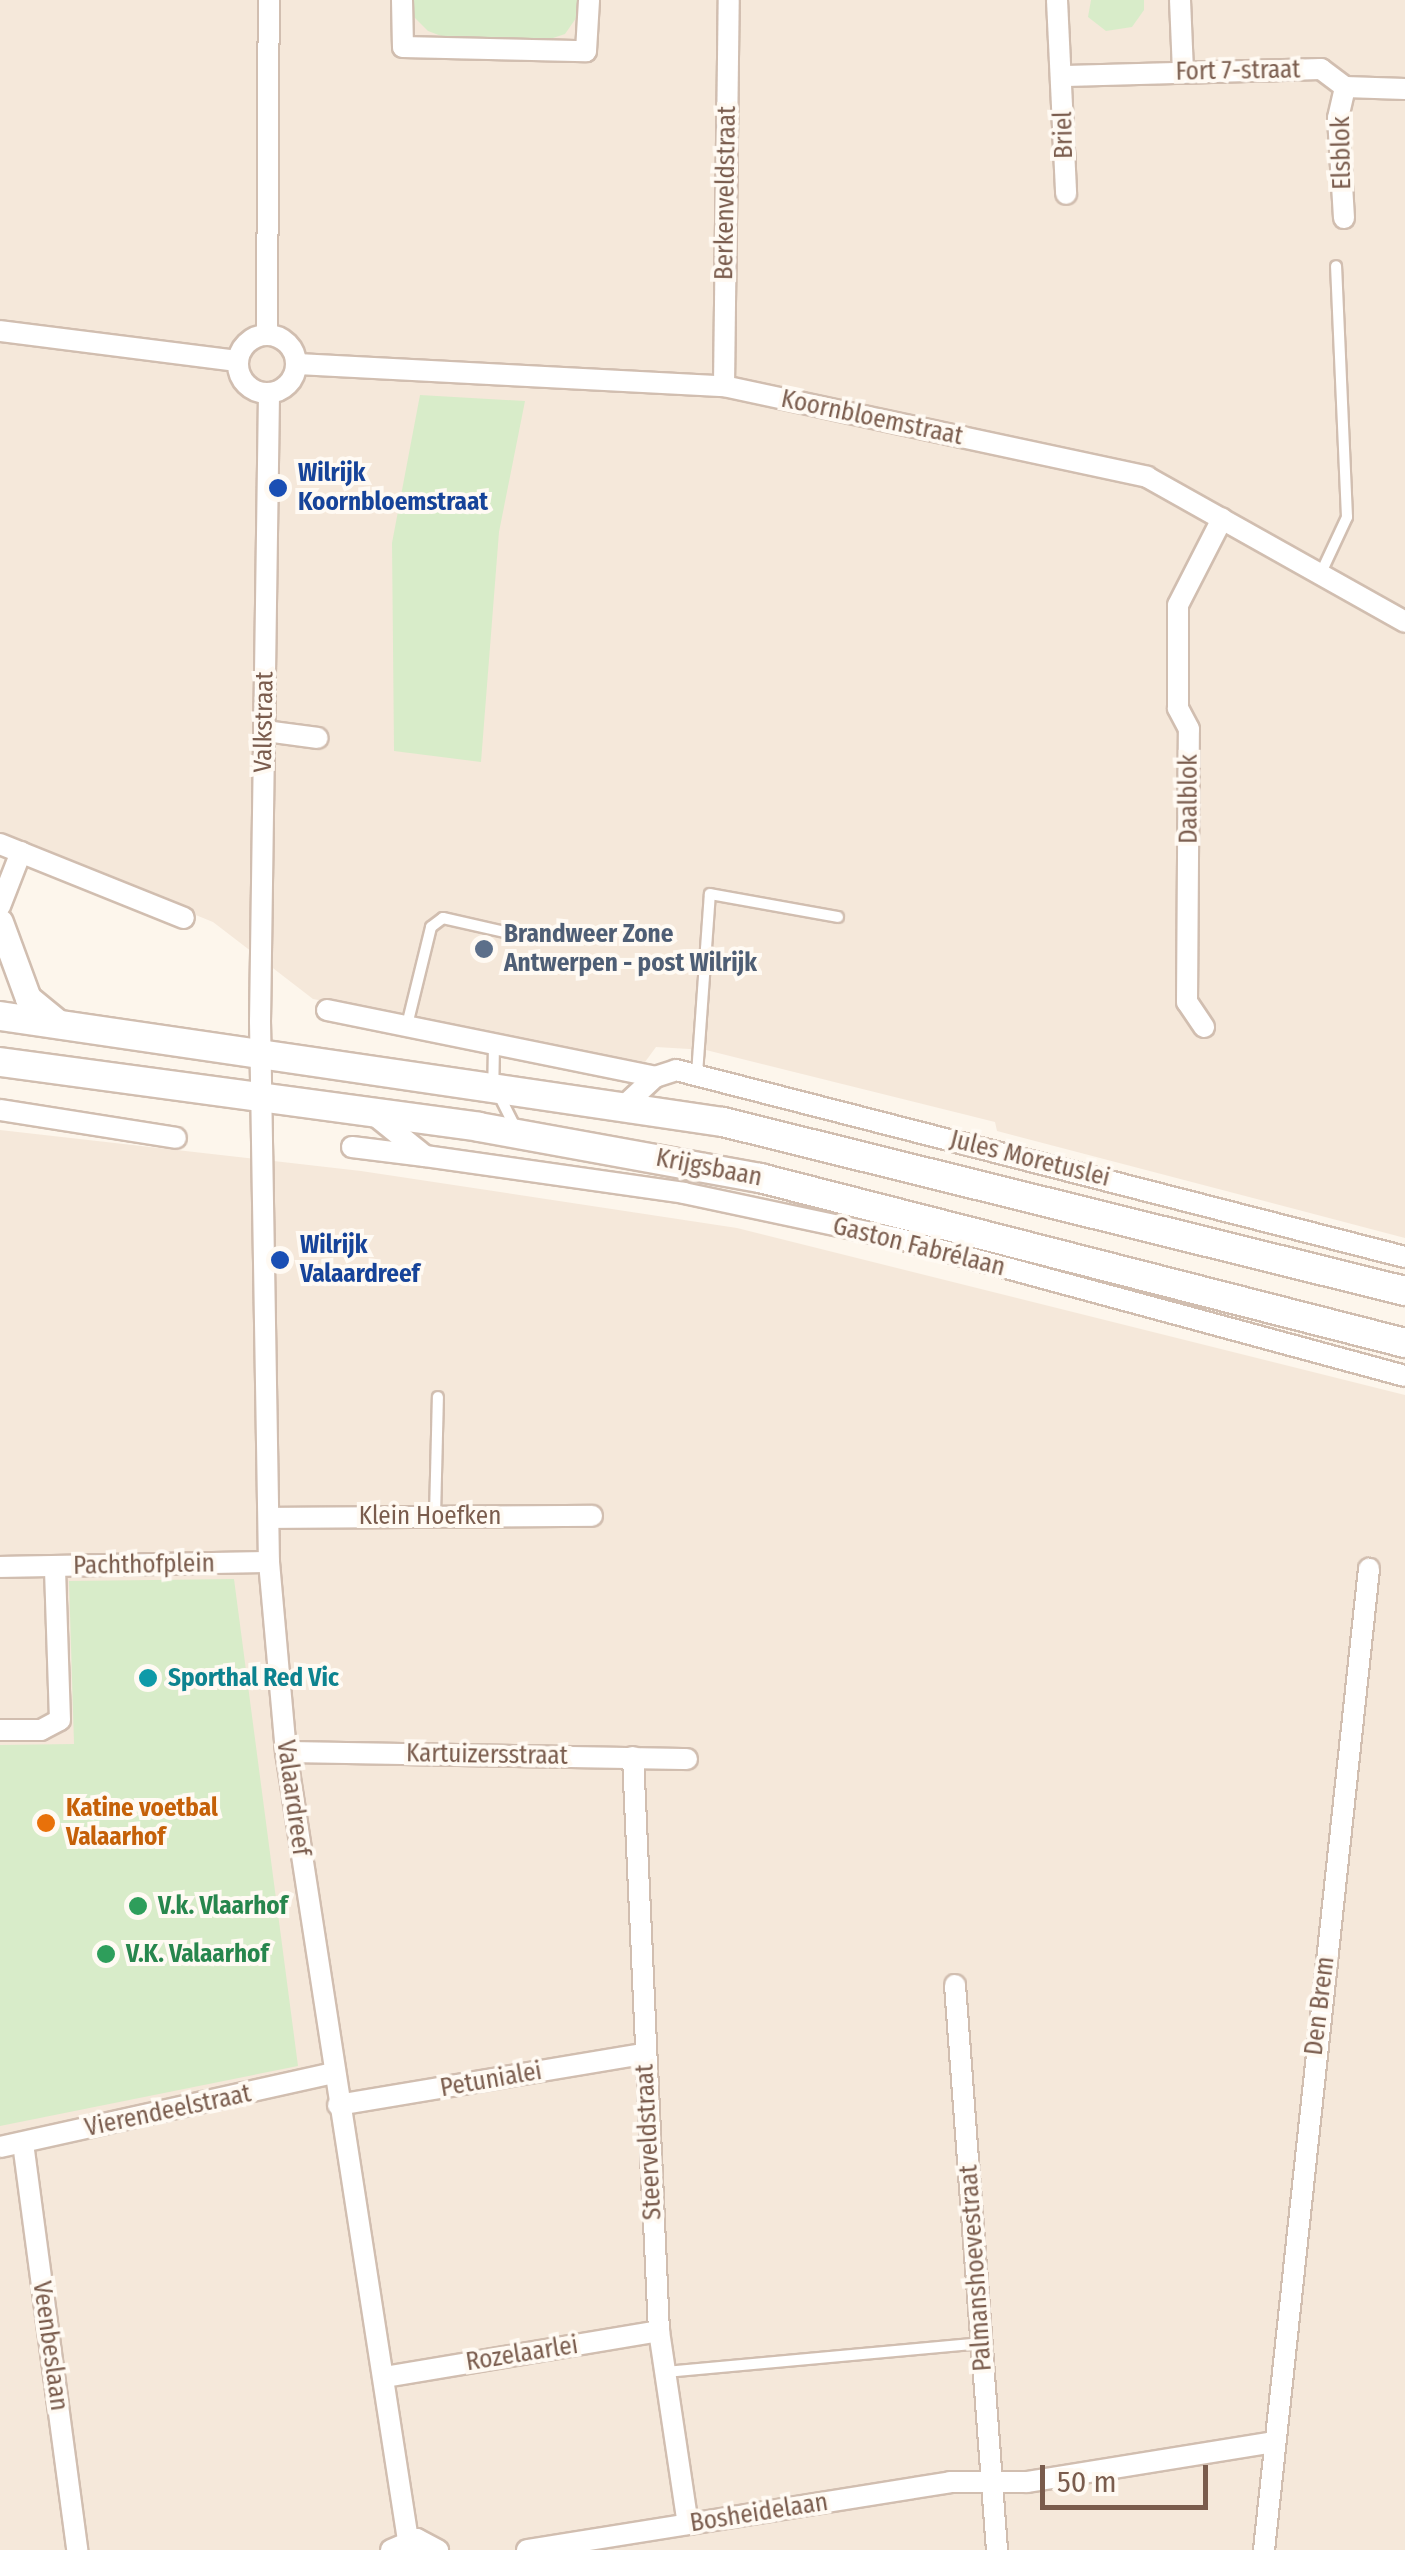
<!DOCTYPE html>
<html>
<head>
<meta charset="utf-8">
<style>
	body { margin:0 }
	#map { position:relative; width:1405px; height:2550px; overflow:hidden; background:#fdf6ec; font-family:"Fira Sans Condensed",sans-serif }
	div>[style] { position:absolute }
	.residential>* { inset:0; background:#f5e8da }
	.green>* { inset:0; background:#d8ecc9 }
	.roads { filter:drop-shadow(2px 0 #d1beb0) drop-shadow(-2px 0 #d1beb0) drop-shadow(0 2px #d1beb0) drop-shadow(0 -2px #d1beb0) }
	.service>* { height:10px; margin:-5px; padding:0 5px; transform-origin:5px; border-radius:5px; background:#fff }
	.minor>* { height:20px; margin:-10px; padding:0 10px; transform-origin:10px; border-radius:10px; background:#fff }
	.minor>.ring { margin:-10px; padding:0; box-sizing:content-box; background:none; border:20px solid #fff; border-radius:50% }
	.tertiary>* { height:25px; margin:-12.5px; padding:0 12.5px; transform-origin:12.5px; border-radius:12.5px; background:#fff }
	.secondary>* { height:28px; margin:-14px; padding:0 14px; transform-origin:14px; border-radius:14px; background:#fff }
	.dots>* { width:28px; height:28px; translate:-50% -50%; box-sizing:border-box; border:5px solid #fffaf3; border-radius:50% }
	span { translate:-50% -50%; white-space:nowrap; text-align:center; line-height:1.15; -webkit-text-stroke:8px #fffaf3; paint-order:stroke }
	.street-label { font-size:25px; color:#7a5c4d }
	.transit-label { font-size:25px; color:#164399; font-weight:700 }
	.left { translate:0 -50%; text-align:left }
	.service-label { font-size:25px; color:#4e5e75; font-weight:700 }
	.culture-label { font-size:25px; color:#0d838f; font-weight:700 }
	.food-label { font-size:25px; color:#c56008; font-weight:700 }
	.leisure-label { font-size:25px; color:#27864d; font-weight:700 }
	.scale { position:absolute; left:1040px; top:2465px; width:168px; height:45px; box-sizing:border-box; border:5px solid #7a5c4d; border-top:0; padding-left:12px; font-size:30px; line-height:35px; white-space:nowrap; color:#7a5c4d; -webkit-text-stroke:8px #fffaf3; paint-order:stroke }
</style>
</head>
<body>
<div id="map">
	<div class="residential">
		<div style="clip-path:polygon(0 0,1405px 0,1405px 1238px,997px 1131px,995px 1122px,706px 1050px,656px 1047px,645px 1062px,313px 999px,213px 922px,0 836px)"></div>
		<div style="clip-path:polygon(0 1130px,361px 1171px,737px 1228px,1405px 1395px,1405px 2550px,0 2550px)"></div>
	</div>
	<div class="green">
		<div style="clip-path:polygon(413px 0,582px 0,581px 11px,565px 34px,541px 42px,452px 40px,428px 31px,413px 16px)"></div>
		<div style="clip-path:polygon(1091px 0,1144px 0,1144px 10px,1132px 27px,1106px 31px,1088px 17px)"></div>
		<div style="clip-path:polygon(420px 395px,525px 401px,499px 532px,481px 762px,394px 751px,392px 543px)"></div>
		<div style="clip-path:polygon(234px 1579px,298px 2066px,0 2126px,0 1745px,74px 1744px,69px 1581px)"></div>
	</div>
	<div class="roads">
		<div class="service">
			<div style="left:1320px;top:575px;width:64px;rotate:-65deg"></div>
			<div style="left:1347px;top:517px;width:251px;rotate:-92.5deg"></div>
			<div style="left:407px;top:1025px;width:101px;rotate:-76.2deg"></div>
			<div style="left:431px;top:927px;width:15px;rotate:-37deg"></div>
			<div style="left:443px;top:918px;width:91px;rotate:12.7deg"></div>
			<div style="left:494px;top:1044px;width:39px;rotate:91deg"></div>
			<div style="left:493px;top:1083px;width:54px;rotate:63.4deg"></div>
			<div style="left:697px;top:1074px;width:180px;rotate:-85.9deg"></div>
			<div style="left:710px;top:894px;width:130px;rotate:10.2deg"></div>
			<div style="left:435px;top:1516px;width:119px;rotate:-88.6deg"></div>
			<div style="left:665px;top:2372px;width:317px;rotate:-5.2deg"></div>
		</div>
		<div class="minor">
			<div style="left:402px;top:0;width:47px;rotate:88.8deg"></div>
			<div style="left:403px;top:47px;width:183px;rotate:1.3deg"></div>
			<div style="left:586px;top:51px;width:51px;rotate:-86.6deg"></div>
			<div style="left:1057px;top:0;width:194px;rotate:87.3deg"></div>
			<div style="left:1180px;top:0;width:73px;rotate:87.6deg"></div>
			<div style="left:1066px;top:76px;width:255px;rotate:-1.6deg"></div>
			<div style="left:1321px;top:69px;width:30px;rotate:37deg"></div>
			<div style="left:1345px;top:87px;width:60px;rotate:1.9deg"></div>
			<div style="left:1344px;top:218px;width:100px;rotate:-93.4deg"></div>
			<div style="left:1338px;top:118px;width:32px;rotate:-77deg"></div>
			<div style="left:0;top:331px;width:239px;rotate:7.2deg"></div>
			<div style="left:267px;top:334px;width:334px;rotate:-89.7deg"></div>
			<div class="ring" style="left:238px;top:335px;width:38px;height:38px"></div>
			<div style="left:298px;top:364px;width:427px;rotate:3deg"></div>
			<div style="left:724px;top:386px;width:433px;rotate:12.1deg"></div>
			<div style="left:1147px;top:477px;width:296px;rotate:29.3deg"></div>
			<div style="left:724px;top:386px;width:386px;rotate:-89.3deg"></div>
			<div style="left:269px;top:394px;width:627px;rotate:90.82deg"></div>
			<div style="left:260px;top:1021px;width:541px;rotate:89.05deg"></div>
			<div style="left:269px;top:1562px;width:191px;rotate:84.9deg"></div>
			<div style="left:286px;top:1752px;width:797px;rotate:81.2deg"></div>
			<div style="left:265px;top:731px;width:53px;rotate:7.5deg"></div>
			<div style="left:0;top:844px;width:198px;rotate:21.9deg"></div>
			<div style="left:0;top:906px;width:58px;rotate:-68.7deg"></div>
			<div style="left:327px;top:1010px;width:335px;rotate:11.5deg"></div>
			<div style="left:1204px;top:1027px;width:30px;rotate:-124deg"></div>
			<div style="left:1187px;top:1002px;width:273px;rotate:-89.6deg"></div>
			<div style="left:1189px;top:729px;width:24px;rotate:-118deg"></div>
			<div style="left:1178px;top:708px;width:103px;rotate:-90deg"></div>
			<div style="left:1178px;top:605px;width:97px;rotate:-62.9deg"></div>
			<div style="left:625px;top:1105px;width:41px;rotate:-43deg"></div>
			<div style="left:655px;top:1077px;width:22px;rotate:-18deg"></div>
			<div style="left:676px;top:1070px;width:753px;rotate:14.39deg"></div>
			<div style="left:0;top:1110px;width:178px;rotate:9deg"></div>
			<div style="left:373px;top:1114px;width:67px;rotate:38.9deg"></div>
			<div style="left:425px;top:1156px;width:262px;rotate:8.1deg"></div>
			<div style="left:684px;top:1193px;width:217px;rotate:12deg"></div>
			<div style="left:896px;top:1238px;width:527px;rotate:15.17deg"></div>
			<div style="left:352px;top:1147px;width:73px;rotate:7.1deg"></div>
			<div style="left:269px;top:1518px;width:323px;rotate:-0.4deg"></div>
			<div style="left:0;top:1567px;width:269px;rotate:-1.1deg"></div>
			<div style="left:0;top:1730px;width:41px"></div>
			<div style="left:41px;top:1730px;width:21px;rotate:-28deg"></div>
			<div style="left:60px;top:1720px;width:153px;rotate:-91.9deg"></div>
			<div style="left:286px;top:1752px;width:401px;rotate:1deg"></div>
			<div style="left:633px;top:1757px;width:575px;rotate:87.41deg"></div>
			<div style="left:659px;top:2331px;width:195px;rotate:81.5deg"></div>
			<div style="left:955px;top:1985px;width:567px;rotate:85.75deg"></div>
			<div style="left:338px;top:2105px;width:310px;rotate:-9.5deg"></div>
			<div style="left:23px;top:2143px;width:411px;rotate:82.4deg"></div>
			<div style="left:0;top:2147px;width:343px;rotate:-12.5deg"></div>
			<div style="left:385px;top:2377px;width:278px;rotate:-9.5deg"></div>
			<div style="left:391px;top:2550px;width:28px;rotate:-23deg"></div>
			<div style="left:417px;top:2539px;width:24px;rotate:28deg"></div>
			<div style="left:527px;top:2550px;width:428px;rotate:-9.1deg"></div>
			<div style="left:950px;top:2482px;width:77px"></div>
			<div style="left:1027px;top:2482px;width:249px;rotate:-9.2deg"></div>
			<div style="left:1264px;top:2550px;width:987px;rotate:-83.89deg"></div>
		</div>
		<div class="tertiary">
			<div style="left:0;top:922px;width:81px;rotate:69.8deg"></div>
			<div style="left:28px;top:998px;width:43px;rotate:39.3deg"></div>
		</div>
		<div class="secondary">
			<div style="left:0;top:1016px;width:731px;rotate:8.34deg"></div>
			<div style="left:723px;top:1122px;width:703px;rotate:13.92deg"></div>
			<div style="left:0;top:1062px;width:483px;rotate:7.7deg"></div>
			<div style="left:479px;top:1127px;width:286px;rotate:10.3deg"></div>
			<div style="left:760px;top:1178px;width:666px;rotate:14.35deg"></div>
		</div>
	</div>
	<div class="dots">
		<div style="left:278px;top:488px;background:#1a4fb4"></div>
		<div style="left:484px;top:949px;background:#5c6f8a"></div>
		<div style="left:280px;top:1260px;background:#1a4fb4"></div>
		<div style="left:148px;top:1678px;background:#0f9aa8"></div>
		<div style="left:46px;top:1823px;background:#e8710a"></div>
		<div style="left:138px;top:1906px;background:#2e9e5b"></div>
		<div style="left:106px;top:1954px;background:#2e9e5b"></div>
	</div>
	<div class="street-label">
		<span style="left:1238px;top:71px;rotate:-1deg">Fort 7-straat</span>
		<span style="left:1064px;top:135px;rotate:-91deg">Briel</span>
		<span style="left:1342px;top:153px;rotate:-91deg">Elsblok</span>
		<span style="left:726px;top:193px;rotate:-89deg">Berkenveldstraat</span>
		<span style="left:872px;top:418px;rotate:12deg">Koornbloemstraat</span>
		<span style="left:264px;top:722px;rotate:-89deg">Valkstraat</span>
		<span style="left:1189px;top:799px;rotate:-90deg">Daalblok</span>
		<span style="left:1030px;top:1159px;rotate:14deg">Jules Moretuslei</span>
		<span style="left:709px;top:1168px;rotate:11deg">Krijgsbaan</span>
		<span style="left:919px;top:1247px;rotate:14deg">Gaston Fabrélaan</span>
		<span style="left:430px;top:1516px">Klein Hoefken</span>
		<span style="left:144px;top:1565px;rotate:-1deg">Pachthofplein</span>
		<span style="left:487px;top:1755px;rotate:1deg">Kartuizersstraat</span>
		<span style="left:293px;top:1798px;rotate:82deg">Valaardreef</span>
		<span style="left:1320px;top:2006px;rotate:-83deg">Den Brem</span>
		<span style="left:491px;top:2080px;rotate:-10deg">Petunialei</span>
		<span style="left:168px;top:2111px;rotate:-12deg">Vierendeelstraat</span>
		<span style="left:649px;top:2142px;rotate:-93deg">Steerveldstraat</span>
		<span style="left:976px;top:2268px;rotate:-94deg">Palmanshoevestraat</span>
		<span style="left:50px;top:2346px;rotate:82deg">Veenbeslaan</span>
		<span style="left:522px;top:2354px;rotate:-9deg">Rozelaarlei</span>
		<span style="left:759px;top:2513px;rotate:-9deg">Bosheidelaan</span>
	</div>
	<div class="transit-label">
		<span class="left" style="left:298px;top:488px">Wilrijk<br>Koornbloemstraat</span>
		<span class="left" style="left:300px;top:1260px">Wilrijk<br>Valaardreef</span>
	</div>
	<div class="service-label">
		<span class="left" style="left:504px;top:949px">Brandweer Zone<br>Antwerpen - post Wilrijk</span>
	</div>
	<div class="culture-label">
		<span class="left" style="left:168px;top:1678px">Sporthal Red Vic</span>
	</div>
	<div class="food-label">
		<span class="left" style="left:66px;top:1823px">Katine voetbal<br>Valaarhof</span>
	</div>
	<div class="leisure-label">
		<span class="left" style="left:158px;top:1906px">V.k. Vlaarhof</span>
		<span class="left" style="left:126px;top:1954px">V.K. Valaarhof</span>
	</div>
	<div class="scale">50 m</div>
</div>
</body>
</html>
